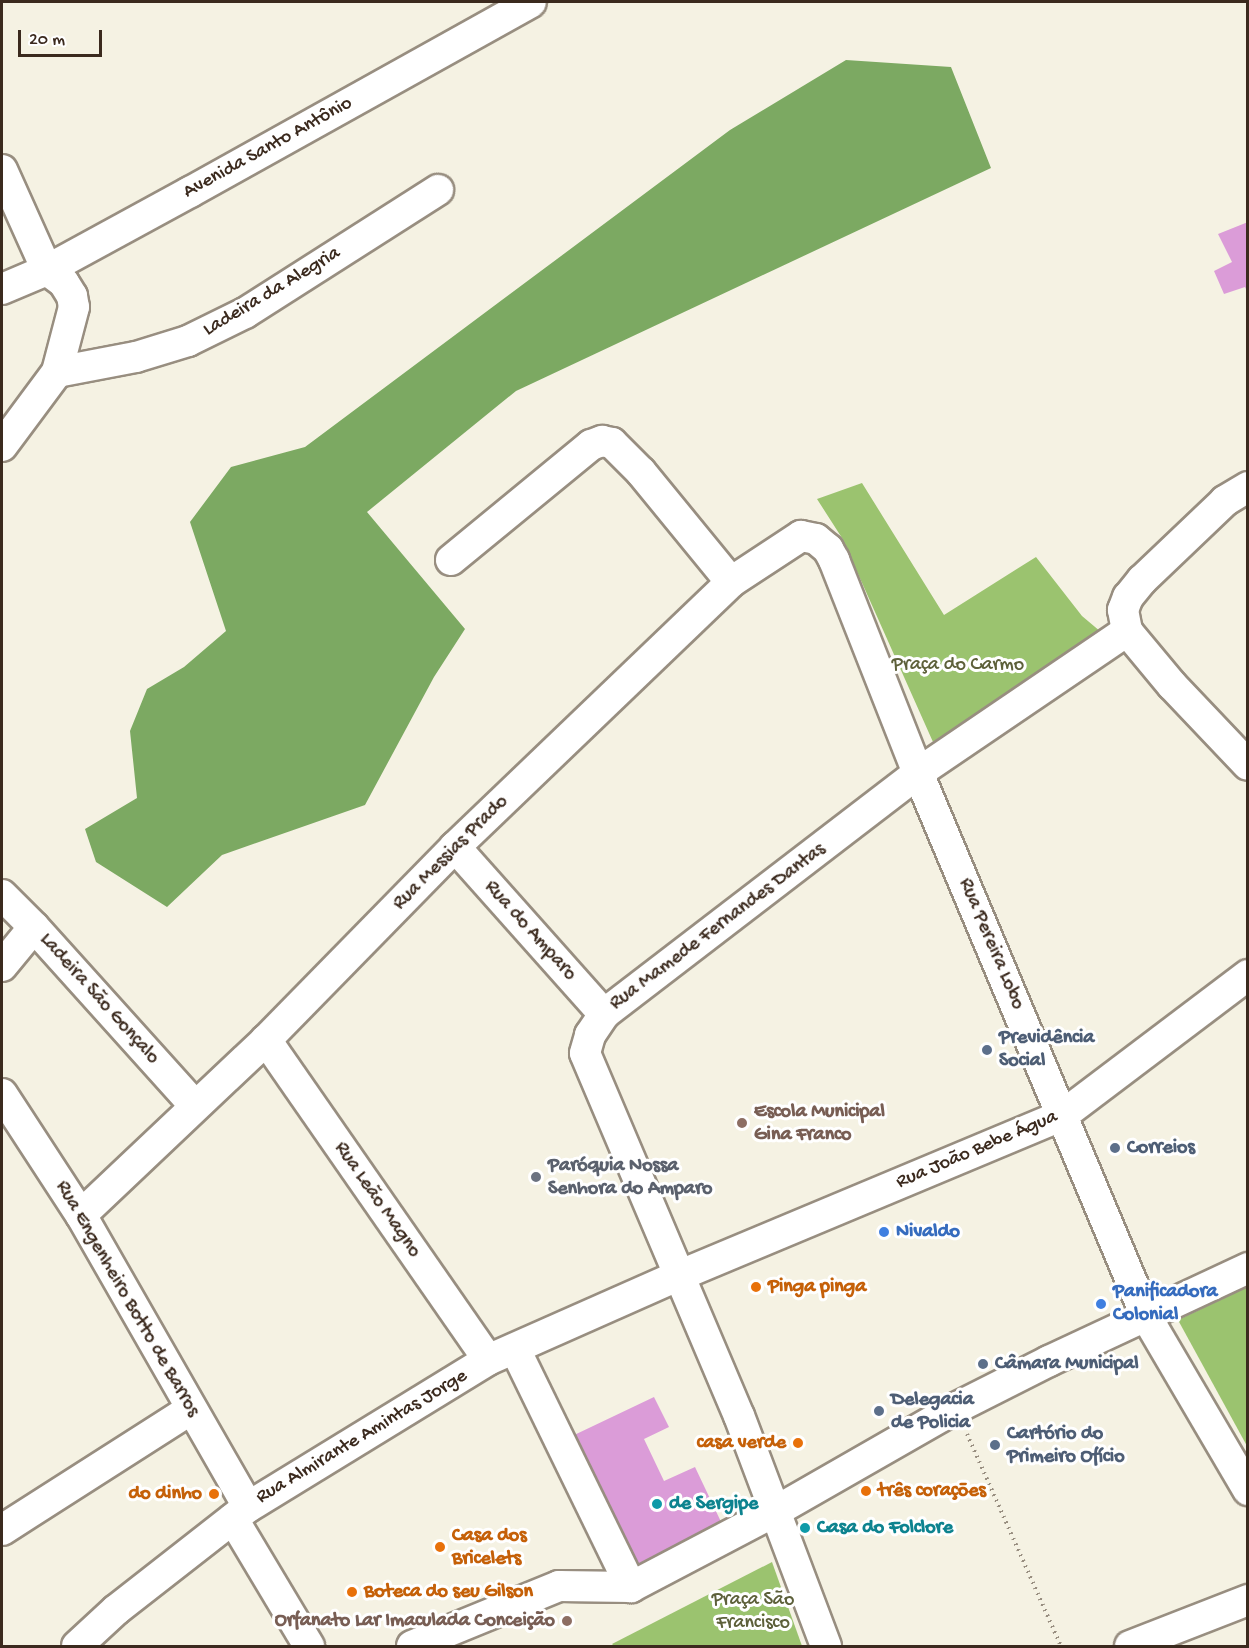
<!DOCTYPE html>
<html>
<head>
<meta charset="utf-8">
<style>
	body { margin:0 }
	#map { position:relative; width:1249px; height:1648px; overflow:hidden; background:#f5f2e3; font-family:"Gochi Hand",sans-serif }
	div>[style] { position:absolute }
	.green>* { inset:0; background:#9bc36f }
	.forest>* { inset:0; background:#7ca962 }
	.building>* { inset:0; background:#db9cd8 }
	.path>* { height:4px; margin-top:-2px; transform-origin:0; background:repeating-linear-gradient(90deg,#988e80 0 1.5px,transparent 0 6px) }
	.roads { filter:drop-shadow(2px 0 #988e80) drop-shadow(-2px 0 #988e80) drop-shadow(0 2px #988e80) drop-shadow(0 -2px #988e80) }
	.minor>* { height:30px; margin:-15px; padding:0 15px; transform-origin:15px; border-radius:15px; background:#fff }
	.dots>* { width:16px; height:16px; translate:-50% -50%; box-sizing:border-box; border:3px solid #fff; border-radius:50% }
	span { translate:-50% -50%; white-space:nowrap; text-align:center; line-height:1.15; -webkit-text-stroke:6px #fff; paint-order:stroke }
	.street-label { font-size:20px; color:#3b2a1e }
	.park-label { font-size:20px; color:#5d603a }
	.service-label { font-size:20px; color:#4e5e75; font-weight:700 }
	.left { translate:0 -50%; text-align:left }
	.education-label { font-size:20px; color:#785e54; font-weight:700 }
	.right { translate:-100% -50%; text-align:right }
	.worship-label { font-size:20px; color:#5b616d; font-weight:700 }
	.shop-label { font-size:20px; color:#366cbe; font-weight:700 }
	.food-label { font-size:20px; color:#c56008; font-weight:700 }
	.culture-label { font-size:20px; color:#0d838f; font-weight:700 }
	.frame { position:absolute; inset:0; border:3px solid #3b2a1e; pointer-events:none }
	.scale { position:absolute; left:18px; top:30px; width:84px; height:27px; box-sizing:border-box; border:3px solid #3b2a1e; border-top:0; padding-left:8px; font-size:18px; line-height:21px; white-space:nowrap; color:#3b2a1e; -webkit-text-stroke:4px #fff; paint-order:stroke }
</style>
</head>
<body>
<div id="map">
	<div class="green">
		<div style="clip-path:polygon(862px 483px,944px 615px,1036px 557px,1082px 616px,1101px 632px,933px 742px,842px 538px,817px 499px)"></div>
		<div style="clip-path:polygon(1247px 1287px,1247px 1446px,1178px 1320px)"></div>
		<div style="clip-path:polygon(772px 1562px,802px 1646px,614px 1646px,612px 1644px)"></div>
	</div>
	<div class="forest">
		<div style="clip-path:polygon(846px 60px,951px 67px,991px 168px,516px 391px,367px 512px,465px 629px,434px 677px,365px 805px,222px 855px,167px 907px,96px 862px,85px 829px,137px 798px,130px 731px,147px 689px,184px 667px,226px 631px,190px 522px,231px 467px,305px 447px,730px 130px)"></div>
	</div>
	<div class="building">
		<div style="clip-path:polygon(1248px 222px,1248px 293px,1245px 287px,1224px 294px,1214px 271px,1232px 262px,1218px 234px)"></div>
		<div style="clip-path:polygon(654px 1397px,669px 1427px,644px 1439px,664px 1481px,695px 1467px,723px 1526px,633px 1569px,570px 1437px)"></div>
	</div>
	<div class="path">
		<div style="left:967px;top:1434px;width:232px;rotate:66.1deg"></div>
	</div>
	<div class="roads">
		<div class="minor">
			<div style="left:2px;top:170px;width:110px;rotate:65.8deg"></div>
			<div style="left:47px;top:270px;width:21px;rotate:37deg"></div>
			<div style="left:64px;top:283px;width:15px;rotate:58deg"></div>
			<div style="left:72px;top:296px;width:11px;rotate:80deg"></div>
			<div style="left:74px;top:307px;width:67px;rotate:104.7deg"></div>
			<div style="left:57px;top:372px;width:92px;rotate:126.6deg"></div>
			<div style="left:2px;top:289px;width:49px;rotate:-22.9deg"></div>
			<div style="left:47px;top:270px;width:163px;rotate:-28.6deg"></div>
			<div style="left:190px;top:192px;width:390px;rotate:-29.1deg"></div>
			<div style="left:57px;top:372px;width:80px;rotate:-10.8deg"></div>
			<div style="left:136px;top:357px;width:54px;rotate:-17.1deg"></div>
			<div style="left:188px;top:341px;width:64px;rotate:-26.2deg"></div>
			<div style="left:245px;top:313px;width:229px;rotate:-32.5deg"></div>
			<div style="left:1248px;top:487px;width:27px;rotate:149deg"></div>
			<div style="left:1225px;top:501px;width:115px;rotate:136.4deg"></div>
			<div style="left:1142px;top:580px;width:22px;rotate:129deg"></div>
			<div style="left:1128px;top:597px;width:14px;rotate:111deg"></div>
			<div style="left:1123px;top:610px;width:21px;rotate:79deg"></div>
			<div style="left:1127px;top:631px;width:70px;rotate:50.2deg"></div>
			<div style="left:1172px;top:685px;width:110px;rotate:46.5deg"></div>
			<div style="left:451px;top:560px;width:181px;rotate:-39.4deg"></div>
			<div style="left:591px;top:445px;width:12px;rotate:-20deg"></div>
			<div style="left:602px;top:441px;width:10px;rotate:11deg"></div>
			<div style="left:612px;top:443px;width:41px;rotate:45deg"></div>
			<div style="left:641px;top:472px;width:142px;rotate:50.7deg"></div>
			<div style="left:455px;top:847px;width:224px;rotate:48.3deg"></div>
			<div style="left:2px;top:895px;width:45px;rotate:45deg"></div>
			<div style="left:34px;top:927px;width:239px;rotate:48deg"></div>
			<div style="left:2px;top:966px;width:50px;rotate:-50.6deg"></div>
			<div style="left:266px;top:1040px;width:389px;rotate:55.2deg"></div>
			<div style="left:2px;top:1094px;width:145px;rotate:56.9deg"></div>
			<div style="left:81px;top:1215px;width:336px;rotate:60.2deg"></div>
			<div style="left:81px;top:1215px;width:255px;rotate:-43.4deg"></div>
			<div style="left:266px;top:1040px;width:270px;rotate:-45.6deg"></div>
			<div style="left:455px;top:847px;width:383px;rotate:-43.8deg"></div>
			<div style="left:731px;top:582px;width:84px;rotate:-33.3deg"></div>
			<div style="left:801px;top:536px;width:15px;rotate:11deg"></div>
			<div style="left:816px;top:539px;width:16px;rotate:40deg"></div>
			<div style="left:828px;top:549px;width:13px;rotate:61deg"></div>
			<div style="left:834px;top:560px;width:229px;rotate:68.5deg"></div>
			<div style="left:918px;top:773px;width:589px;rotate:67.22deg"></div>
			<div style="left:1146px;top:1316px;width:202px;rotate:59.6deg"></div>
			<div style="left:515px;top:1349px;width:265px;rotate:64deg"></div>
			<div style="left:233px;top:1519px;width:148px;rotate:59.1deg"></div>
			<div style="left:2px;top:1530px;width:224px;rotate:-32.6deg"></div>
			<div style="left:77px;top:1646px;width:53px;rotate:-42.7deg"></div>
			<div style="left:116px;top:1610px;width:167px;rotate:-38deg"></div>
			<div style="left:248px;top:1507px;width:281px;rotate:-31.5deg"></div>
			<div style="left:488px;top:1360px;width:208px;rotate:-23.9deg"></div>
			<div style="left:678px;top:1276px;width:417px;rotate:-22.7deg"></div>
			<div style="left:1063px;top:1115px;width:232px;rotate:-37.1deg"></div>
			<div style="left:412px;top:1646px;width:159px;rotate:-22.2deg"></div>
			<div style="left:559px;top:1586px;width:72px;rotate:0.8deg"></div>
			<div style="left:631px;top:1587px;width:164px;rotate:-27.7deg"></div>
			<div style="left:776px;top:1511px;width:207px;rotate:-29.8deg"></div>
			<div style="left:956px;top:1408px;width:104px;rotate:-26.8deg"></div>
			<div style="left:1049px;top:1361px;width:220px;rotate:-25deg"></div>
			<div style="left:826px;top:1646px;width:246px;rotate:-110.7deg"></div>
			<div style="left:739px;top:1416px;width:394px;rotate:-113deg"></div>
			<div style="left:585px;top:1053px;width:19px;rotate:-74deg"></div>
			<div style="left:590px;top:1035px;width:25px;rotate:-56deg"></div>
			<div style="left:604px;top:1014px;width:396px;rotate:-37.5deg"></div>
			<div style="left:918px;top:773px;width:253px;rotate:-34.2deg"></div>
			<div style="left:1130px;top:1646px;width:127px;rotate:-21.3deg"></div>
		</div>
	</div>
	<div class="dots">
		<div style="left:987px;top:1050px;background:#5c6f8a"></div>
		<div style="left:742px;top:1123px;background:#8d6e63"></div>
		<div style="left:1115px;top:1148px;background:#5c6f8a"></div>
		<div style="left:536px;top:1177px;background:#6b7280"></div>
		<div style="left:884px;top:1232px;background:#3f7fe0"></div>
		<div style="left:756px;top:1287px;background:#e8710a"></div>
		<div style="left:1101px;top:1304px;background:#3f7fe0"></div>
		<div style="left:983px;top:1364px;background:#5c6f8a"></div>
		<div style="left:879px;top:1411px;background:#5c6f8a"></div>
		<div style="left:798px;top:1443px;background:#e8710a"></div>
		<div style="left:995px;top:1445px;background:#5c6f8a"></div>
		<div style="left:866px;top:1491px;background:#e8710a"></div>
		<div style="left:214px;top:1494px;background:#e8710a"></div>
		<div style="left:657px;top:1504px;background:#0f9aa8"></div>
		<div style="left:805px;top:1528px;background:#0f9aa8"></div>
		<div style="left:440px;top:1547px;background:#e8710a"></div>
		<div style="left:352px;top:1592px;background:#e8710a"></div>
		<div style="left:567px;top:1621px;background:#8d6e63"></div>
	</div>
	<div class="street-label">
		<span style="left:268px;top:148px;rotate:-29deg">Avenida Santo Antônio</span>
		<span style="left:272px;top:292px;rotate:-31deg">Ladeira da Alegria</span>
		<span style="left:451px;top:853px;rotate:-45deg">Rua Messias Prado</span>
		<span style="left:718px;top:927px;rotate:-37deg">Rua Mamede Fernandes Dantas</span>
		<span style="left:530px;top:931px;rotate:48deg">Rua do Amparo</span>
		<span style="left:991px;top:944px;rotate:67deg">Rua Pereira Lobo</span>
		<span style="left:99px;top:999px;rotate:48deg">Ladeira São Gonçalo</span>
		<span style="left:977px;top:1150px;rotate:-23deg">Rua João Bebe Água</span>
		<span style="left:377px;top:1200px;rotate:55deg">Rua Leão Magno</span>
		<span style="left:127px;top:1299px;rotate:60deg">Rua Engenheiro Botto de Barros</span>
		<span style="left:362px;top:1437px;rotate:-31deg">Rua Almirante Amintas Jorge</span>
	</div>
	<div class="park-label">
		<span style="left:958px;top:665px">Praça do Carmo</span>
		<span style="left:753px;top:1612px">Praça São<br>Francisco</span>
	</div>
	<div class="service-label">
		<span class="left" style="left:999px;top:1050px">Previdência<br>Social</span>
		<span class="left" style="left:1127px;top:1148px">Correios</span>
		<span class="left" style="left:995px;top:1364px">Câmara Municipal</span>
		<span class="left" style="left:891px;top:1412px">Delegacia<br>de Policia</span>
		<span class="left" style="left:1007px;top:1446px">Cartório do<br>Primeiro Ofício</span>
	</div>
	<div class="education-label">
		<span class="left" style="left:754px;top:1124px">Escola Municipal<br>Gina Franco</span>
		<span class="right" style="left:555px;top:1621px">Orfanato Lar Imaculada Conceição</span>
	</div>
	<div class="worship-label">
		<span class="left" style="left:548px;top:1178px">Paróquia Nossa<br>Senhora do Amparo</span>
	</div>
	<div class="shop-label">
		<span class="left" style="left:896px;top:1232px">Nivaldo</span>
		<span class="left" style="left:1113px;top:1304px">Panificadora<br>Colonial</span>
	</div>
	<div class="food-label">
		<span class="left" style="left:768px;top:1287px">Pinga pinga</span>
		<span class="right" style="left:786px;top:1443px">casa verde</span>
		<span class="left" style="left:878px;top:1491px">três corações</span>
		<span class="right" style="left:202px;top:1494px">do dinho</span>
		<span class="left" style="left:452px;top:1548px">Casa dos<br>Bricelets</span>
		<span class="left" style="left:364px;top:1592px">Boteca do seu Gilson</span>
	</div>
	<div class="culture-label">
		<span class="left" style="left:669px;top:1504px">de Sergipe</span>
		<span class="left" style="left:817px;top:1528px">Casa do Folclore</span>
	</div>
	<div class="frame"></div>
	<div class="scale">20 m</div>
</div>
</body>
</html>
